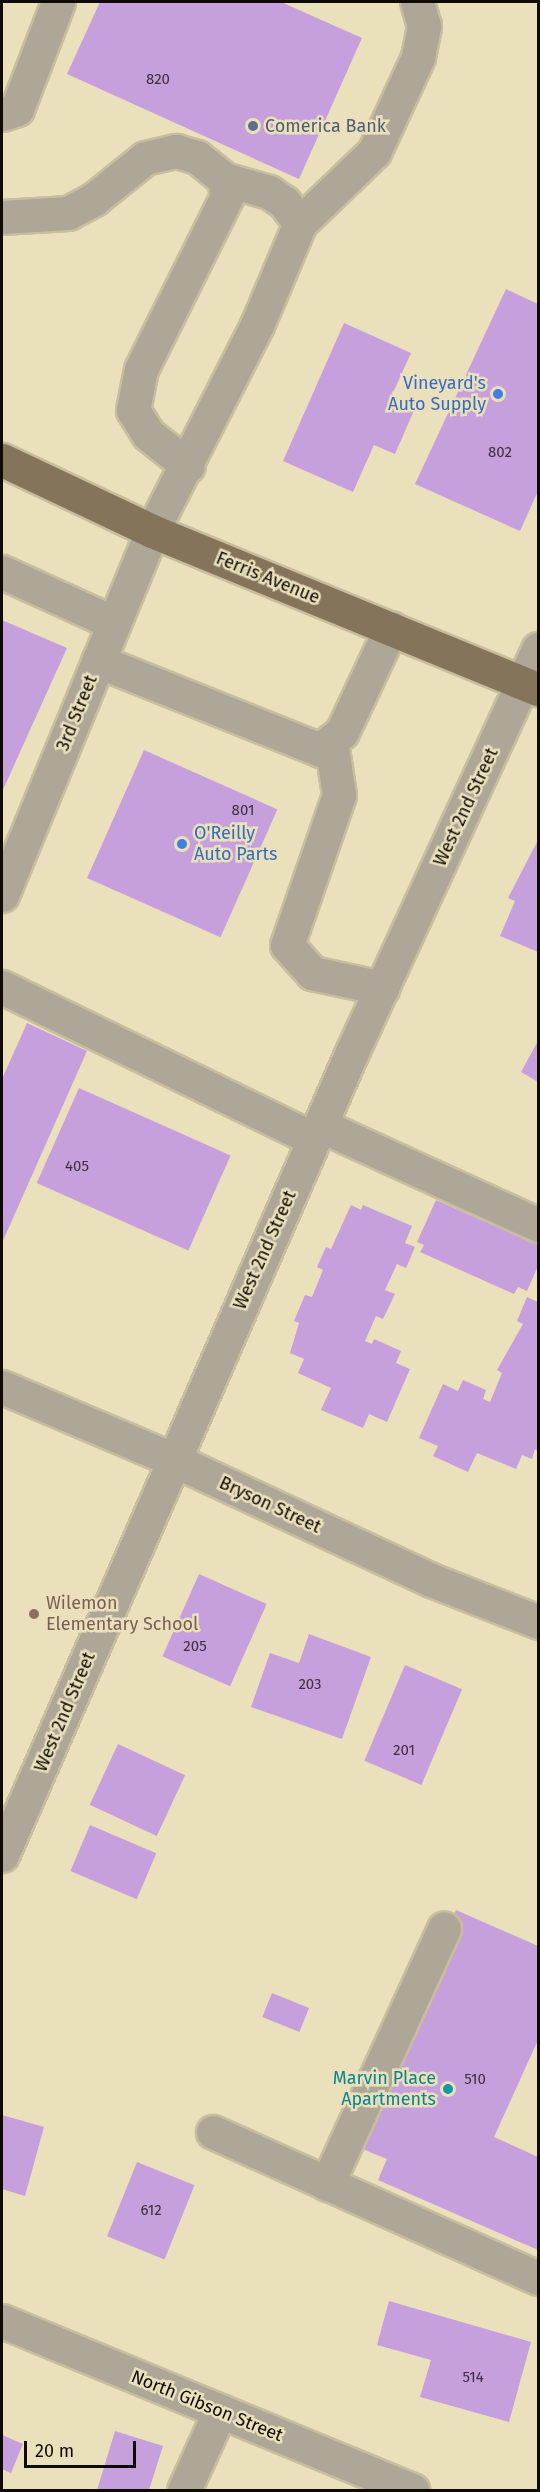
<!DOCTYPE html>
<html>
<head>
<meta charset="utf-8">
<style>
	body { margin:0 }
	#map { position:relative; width:540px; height:2492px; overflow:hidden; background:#ebe0bc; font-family:"Fira Sans",sans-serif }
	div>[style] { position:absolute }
	.building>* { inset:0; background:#c69fdd; transform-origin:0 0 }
	.roads { filter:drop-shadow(2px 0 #c8be9e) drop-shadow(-2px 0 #c8be9e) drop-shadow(0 2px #c8be9e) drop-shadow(0 -2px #c8be9e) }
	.minor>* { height:33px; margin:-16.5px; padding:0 16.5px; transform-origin:16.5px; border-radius:16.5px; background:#aea697 }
	.major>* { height:33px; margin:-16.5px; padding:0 16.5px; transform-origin:16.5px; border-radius:16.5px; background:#83745a }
	.dots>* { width:16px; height:16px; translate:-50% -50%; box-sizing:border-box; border:3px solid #ebe0bc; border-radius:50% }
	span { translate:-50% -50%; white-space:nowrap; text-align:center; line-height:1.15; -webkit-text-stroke:5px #ebe0bc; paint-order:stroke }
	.number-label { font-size:15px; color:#3d3039 }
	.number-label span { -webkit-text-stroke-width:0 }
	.service-label { font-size:18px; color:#4e5e75 }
	.left { translate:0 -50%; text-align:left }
	.shop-label { font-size:18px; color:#366cbe }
	.right { translate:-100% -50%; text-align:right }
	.street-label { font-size:18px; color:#0f0b02 }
	.education-label { font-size:18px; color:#785e54 }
	.culture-label { font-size:18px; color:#0d838f }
	.frame { position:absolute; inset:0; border:3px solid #0f0b02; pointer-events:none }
	.scale { position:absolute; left:24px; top:2441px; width:112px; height:27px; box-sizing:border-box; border:3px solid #0f0b02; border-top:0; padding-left:8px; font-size:18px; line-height:21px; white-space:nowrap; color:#0f0b02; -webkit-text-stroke:4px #ebe0bc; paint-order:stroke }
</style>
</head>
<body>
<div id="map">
	<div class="building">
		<div style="clip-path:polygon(100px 2px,281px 2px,362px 38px,299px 179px,67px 74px)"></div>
		<div style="clip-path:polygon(506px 289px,538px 304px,538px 491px,520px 531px,415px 484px)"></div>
		<div style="clip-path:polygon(344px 323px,411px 353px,392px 395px,416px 406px,395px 454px,374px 445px,353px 492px,283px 461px)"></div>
		<div style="clip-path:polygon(2px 620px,67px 648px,2px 792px)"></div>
		<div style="left:144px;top:750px;width:146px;height:140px;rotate:24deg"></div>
		<div style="clip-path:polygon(537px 842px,538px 843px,538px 952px,500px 936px,515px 901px,508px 898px)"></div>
		<div style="clip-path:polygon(27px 1023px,87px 1051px,2px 1243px,2px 1079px)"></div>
		<div style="clip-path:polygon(538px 1041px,538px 1082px,521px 1072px)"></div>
		<div style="left:79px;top:1088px;width:166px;height:104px;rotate:24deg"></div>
		<div style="clip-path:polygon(436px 1200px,538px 1245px,538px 1266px,527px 1291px,518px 1287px,514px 1294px,420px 1252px,424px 1245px,417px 1242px)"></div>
		<div style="clip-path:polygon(351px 1205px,361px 1210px,363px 1205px,412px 1226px,405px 1243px,415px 1247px,406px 1268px,397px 1264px,385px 1290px,395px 1294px,383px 1319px,376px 1316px,365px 1341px,372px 1344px,374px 1339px,401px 1351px,396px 1363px,410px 1369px,387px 1422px,369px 1414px,363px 1428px,321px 1410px,331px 1388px,298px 1373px,304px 1359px,290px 1353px,299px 1323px,294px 1321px,305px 1295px,312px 1297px,323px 1270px,317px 1267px,326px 1247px,331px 1249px)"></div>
		<div style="clip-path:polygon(527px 1297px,538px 1302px,538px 1451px,535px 1449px,532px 1459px,522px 1455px,516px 1469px,477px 1453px,468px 1472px,433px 1456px,438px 1446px,419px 1438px,443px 1384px,458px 1391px,463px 1380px,486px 1390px,483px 1399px,490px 1402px,502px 1373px,497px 1370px,523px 1324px,517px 1321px)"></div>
		<div style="left:199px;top:1574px;width:74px;height:90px;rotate:24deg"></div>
		<div style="clip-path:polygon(309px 1634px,371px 1657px,342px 1739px,251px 1707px,270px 1653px,299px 1663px)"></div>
		<div style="left:405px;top:1665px;width:62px;height:104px;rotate:23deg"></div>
		<div style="left:118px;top:1744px;width:74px;height:67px;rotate:25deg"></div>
		<div style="left:90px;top:1825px;width:72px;height:50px;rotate:23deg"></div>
		<div style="clip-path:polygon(456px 1910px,538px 1946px,538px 2040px,494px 2137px,538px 2157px,538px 2250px,378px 2180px,387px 2159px,355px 2146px)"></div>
		<div style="left:272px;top:1993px;width:40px;height:26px;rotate:22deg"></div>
		<div style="clip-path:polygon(2px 2115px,44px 2127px,25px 2196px,2px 2189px)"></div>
		<div style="left:137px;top:2162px;width:62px;height:80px;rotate:22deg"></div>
		<div style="clip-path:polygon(389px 2301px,531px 2342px,509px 2422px,420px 2397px,431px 2360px,377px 2345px)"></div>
		<div style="clip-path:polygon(115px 2431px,163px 2446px,149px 2490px,97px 2490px)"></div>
		<div style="clip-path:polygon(2px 2435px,23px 2444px,11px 2473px,2px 2469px)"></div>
	</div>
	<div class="roads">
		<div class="minor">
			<div style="left:2px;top:114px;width:16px;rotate:-18deg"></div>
			<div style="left:17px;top:109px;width:115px;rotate:-69deg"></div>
			<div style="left:224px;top:179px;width:47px;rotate:16.1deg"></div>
			<div style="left:269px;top:192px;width:18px;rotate:34deg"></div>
			<div style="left:284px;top:202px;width:26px;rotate:53deg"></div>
			<div style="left:2px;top:217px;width:66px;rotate:-3.5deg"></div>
			<div style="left:68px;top:213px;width:30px;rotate:-28deg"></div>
			<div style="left:94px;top:199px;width:65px;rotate:-38.8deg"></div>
			<div style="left:145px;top:158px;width:32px;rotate:-13deg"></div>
			<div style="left:176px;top:151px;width:22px;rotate:16deg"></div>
			<div style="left:197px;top:157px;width:35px;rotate:39deg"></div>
			<div style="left:224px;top:179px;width:17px;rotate:80deg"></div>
			<div style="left:227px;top:196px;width:193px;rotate:116.4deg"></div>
			<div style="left:141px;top:369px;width:42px;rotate:101deg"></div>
			<div style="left:133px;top:410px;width:28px;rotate:58deg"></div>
			<div style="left:148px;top:434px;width:51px;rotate:38.7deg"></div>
			<div style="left:2px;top:572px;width:123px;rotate:24.5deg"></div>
			<div style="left:98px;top:661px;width:239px;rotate:21.8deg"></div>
			<div style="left:320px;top:750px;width:28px;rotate:-39deg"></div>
			<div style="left:342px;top:732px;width:115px;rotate:-64.8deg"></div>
			<div style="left:331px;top:741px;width:55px;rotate:81.6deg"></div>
			<div style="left:339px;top:795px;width:159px;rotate:109.1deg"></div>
			<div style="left:287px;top:945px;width:38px;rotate:48deg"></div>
			<div style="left:312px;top:973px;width:72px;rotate:12.1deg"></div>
			<div style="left:2px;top:895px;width:394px;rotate:-67.6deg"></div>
			<div style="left:152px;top:531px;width:231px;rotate:-63deg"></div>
			<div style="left:257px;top:325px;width:111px;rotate:-67.1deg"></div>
			<div style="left:300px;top:223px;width:103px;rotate:-43.8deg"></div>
			<div style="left:374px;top:152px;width:105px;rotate:-65.1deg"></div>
			<div style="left:418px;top:57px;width:32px;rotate:-79deg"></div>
			<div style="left:424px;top:26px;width:25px;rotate:-106deg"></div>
			<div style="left:2px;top:987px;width:347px;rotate:26deg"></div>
			<div style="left:320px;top:1125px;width:240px;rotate:24.6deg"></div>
			<div style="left:2px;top:1387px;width:189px;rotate:23deg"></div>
			<div style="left:176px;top:1461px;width:281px;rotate:25deg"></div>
			<div style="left:431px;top:1580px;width:115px;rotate:21.4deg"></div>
			<div style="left:2px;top:1855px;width:876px;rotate:-66.45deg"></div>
			<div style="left:352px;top:1052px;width:444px;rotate:-65.2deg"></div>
			<div style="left:213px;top:2132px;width:356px;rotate:24.2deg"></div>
			<div style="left:327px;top:2184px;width:281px;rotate:-65.4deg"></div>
			<div style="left:2px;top:2321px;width:444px;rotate:22.4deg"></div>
			<div style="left:184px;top:2490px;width:87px;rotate:-65.5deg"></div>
		</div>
		<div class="major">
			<div style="left:2px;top:460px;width:166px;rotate:25.3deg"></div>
			<div style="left:152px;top:531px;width:417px;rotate:22.3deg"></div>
		</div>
	</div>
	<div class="dots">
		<div style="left:253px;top:126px;background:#5c6f8a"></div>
		<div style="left:498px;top:394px;background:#3f7fe0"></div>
		<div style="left:182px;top:844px;background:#3f7fe0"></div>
		<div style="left:34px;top:1614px;background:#8d6e63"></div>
		<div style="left:448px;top:2089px;background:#0f9aa8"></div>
	</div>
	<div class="number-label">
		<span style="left:158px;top:80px">820</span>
		<span style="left:500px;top:453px">802</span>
		<span style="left:243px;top:811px">801</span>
		<span style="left:77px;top:1167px">405</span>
		<span style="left:195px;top:1647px">205</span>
		<span style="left:310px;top:1685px">203</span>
		<span style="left:404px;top:1751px">201</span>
		<span style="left:475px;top:2080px">510</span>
		<span style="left:151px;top:2211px">612</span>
		<span style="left:473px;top:2378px">514</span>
	</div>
	<div class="service-label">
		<span class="left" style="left:265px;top:126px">Comerica Bank</span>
	</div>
	<div class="shop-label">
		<span class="right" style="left:486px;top:394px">Vineyard's<br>Auto Supply</span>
		<span class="left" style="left:194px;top:844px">O'Reilly<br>Auto Parts</span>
	</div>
	<div class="street-label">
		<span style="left:268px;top:578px;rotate:22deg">Ferris Avenue</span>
		<span style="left:77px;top:713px;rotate:-68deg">3rd Street</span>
		<span style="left:466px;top:807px;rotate:-65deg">West 2nd Street</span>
		<span style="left:265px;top:1250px;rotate:-66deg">West 2nd Street</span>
		<span style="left:270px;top:1505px;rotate:25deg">Bryson Street</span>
		<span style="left:65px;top:1712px;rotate:-67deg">West 2nd Street</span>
		<span style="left:207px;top:2406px;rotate:22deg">North Gibson Street</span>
	</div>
	<div class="education-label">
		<span class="left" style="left:46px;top:1614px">Wilemon<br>Elementary School</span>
	</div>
	<div class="culture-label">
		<span class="right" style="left:436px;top:2089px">Marvin Place<br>Apartments</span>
	</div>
	<div class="frame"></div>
	<div class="scale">20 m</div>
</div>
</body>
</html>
